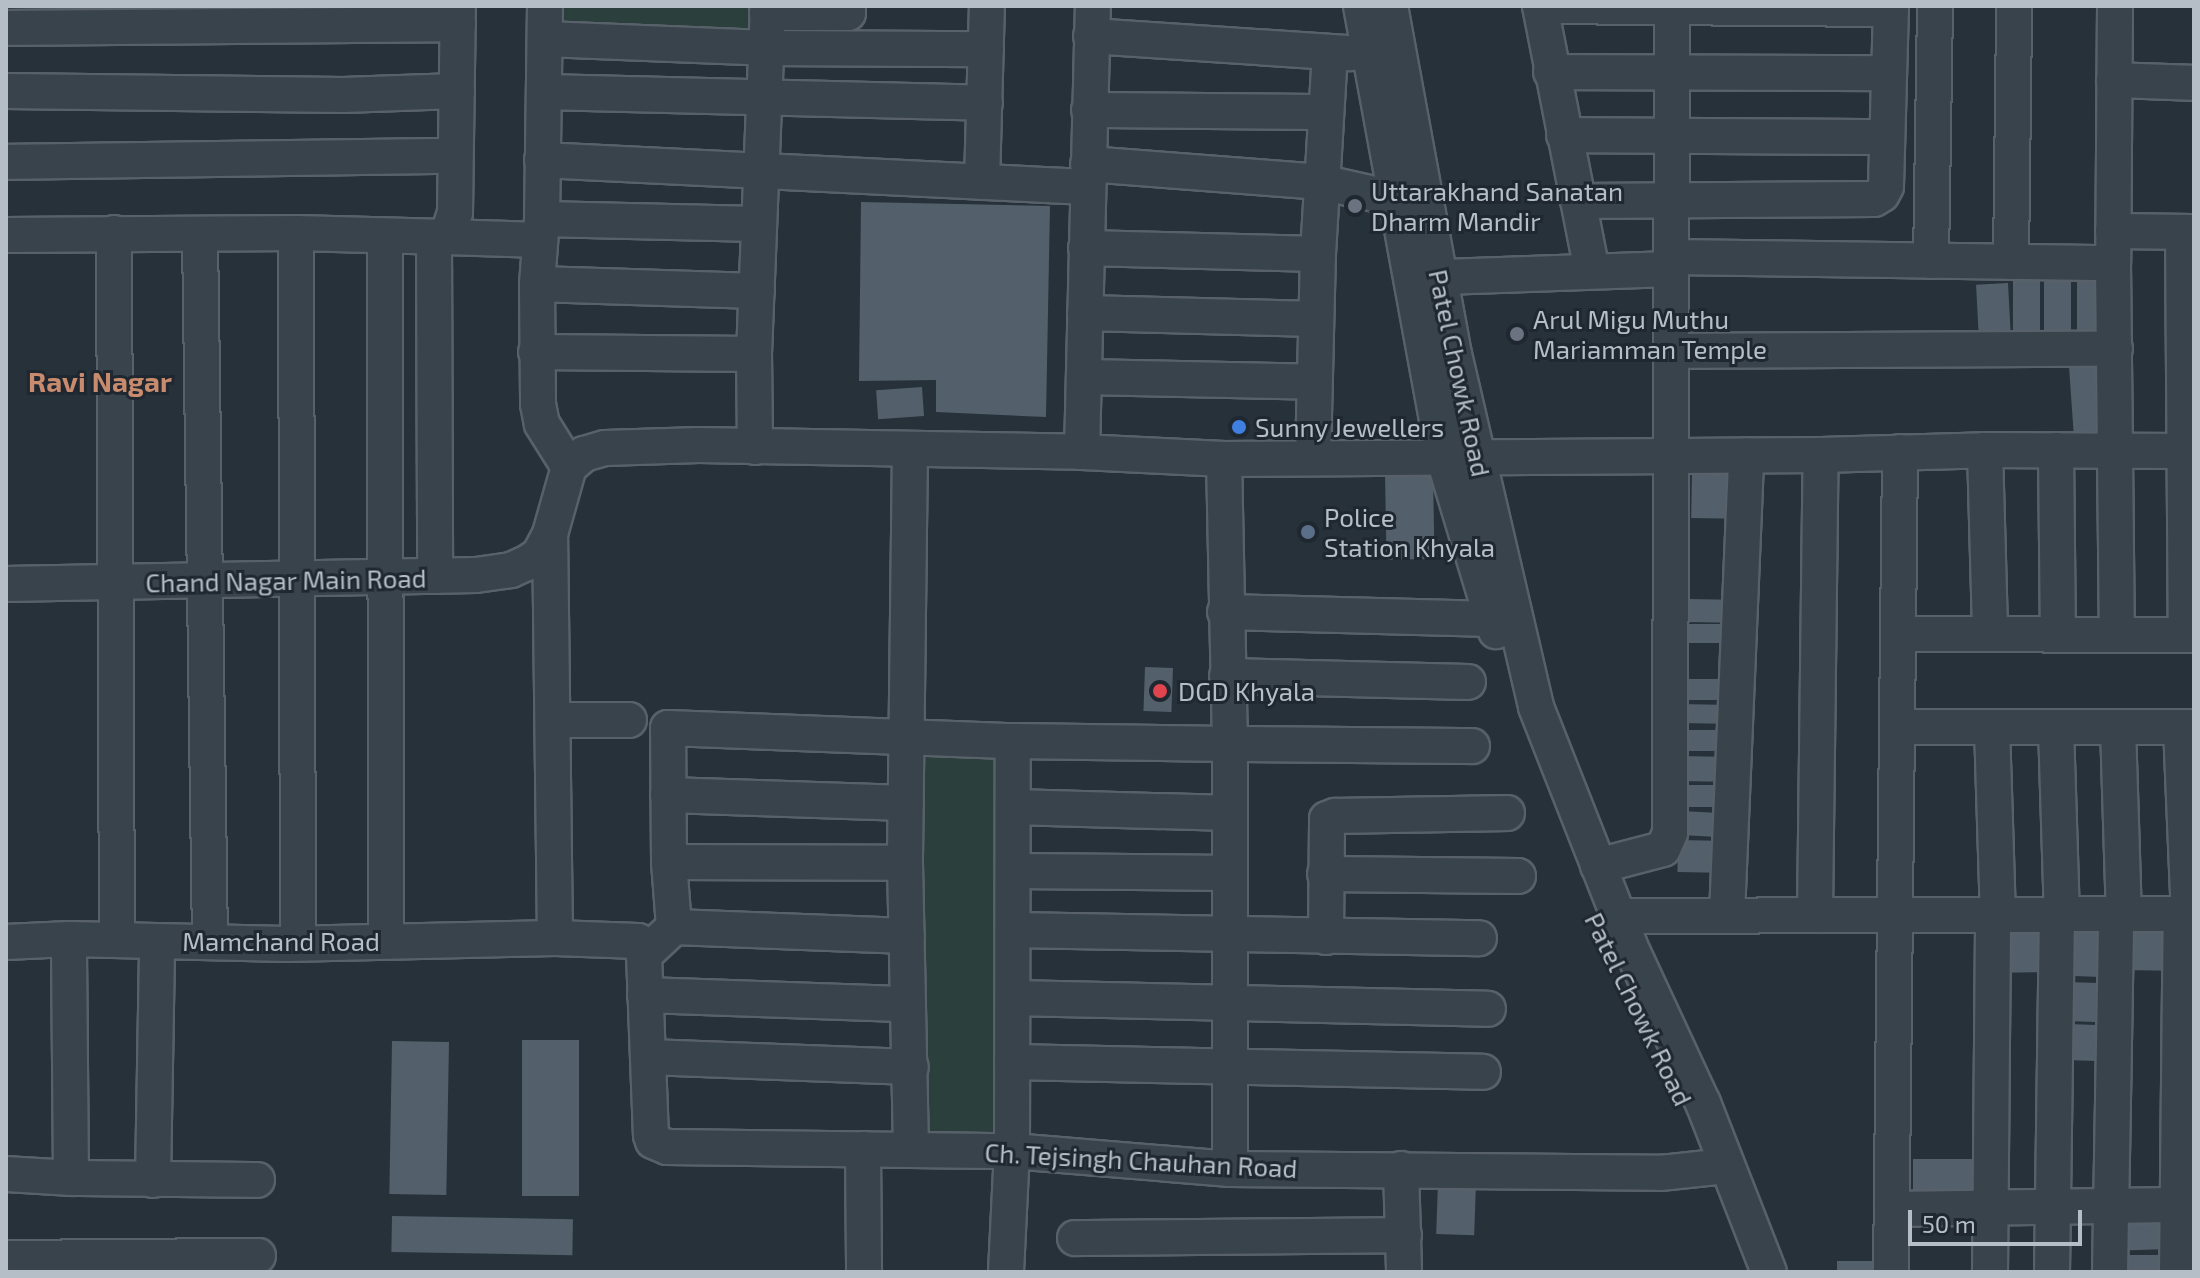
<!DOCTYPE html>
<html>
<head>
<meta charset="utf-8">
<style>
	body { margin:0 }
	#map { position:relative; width:2200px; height:1278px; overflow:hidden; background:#26313a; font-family:"Exo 2",sans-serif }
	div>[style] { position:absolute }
	.green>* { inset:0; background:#2b3f3d; transform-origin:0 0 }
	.building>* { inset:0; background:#535f6a; transform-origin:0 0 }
	.roads { filter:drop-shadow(2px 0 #586169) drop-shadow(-2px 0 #586169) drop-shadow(0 2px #586169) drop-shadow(0 -2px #586169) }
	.minor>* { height:34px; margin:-17px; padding:0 17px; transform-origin:17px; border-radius:17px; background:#39434b }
	.dots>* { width:22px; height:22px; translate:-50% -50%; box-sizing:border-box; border:4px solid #1f2830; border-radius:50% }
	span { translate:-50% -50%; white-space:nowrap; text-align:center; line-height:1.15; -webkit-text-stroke:6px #1f2830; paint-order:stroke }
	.poi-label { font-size:26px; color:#b5bec6 }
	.left { translate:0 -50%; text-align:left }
	.street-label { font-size:26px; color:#b5bec6 }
	.neighbourhood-label { font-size:28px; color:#c98b6d; font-weight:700 }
	.frame { position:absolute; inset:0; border:8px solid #b5bec6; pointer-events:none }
	.scale { position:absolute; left:1908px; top:1210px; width:174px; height:36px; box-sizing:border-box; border:4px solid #b5bec6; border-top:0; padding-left:10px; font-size:24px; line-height:28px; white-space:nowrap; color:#b5bec6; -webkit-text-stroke:6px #1f2830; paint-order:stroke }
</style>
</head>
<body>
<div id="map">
	<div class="green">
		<div style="clip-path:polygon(547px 6px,761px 6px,760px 37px,546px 31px)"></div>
		<div style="left:903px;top:745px;width:99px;height:390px;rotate:1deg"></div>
	</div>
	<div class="building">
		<div style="clip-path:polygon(861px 202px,1050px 206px,1046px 417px,936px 412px,936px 380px,859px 381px)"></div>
		<div style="left:2077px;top:278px;width:30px;height:68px"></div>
		<div style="left:2013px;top:280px;width:27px;height:68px"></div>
		<div style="left:2044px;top:280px;width:27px;height:67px"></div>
		<div style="left:2008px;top:283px;width:64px;height:32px;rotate:87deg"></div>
		<div style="left:2105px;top:351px;width:81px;height:37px;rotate:86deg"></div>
		<div style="left:922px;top:387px;width:29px;height:46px;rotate:86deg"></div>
		<div style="left:1692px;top:471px;width:45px;height:47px;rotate:1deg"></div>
		<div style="left:1433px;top:472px;width:87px;height:48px;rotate:89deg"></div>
		<div style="left:1688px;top:599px;width:44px;height:23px;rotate:1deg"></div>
		<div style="left:1687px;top:624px;width:41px;height:19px"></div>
		<div style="left:1145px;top:667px;width:28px;height:44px;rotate:2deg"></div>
		<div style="left:1689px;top:679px;width:40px;height:21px"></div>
		<div style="left:1680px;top:704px;width:39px;height:19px;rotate:1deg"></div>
		<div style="left:1721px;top:730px;width:21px;height:42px;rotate:90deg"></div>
		<div style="left:1680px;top:756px;width:40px;height:25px;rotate:1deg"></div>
		<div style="left:1680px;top:785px;width:43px;height:22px"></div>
		<div style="left:1681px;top:811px;width:43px;height:24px;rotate:3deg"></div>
		<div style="left:1678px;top:840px;width:39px;height:32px;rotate:1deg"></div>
		<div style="left:2122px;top:929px;width:49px;height:41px;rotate:1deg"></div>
		<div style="left:2075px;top:930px;width:35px;height:46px;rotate:2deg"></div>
		<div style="left:2051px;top:933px;width:39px;height:48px;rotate:89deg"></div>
		<div style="left:2068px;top:982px;width:36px;height:39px;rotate:2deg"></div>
		<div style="left:2067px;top:1024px;width:38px;height:36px;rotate:2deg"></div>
		<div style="left:522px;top:1040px;width:57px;height:156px"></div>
		<div style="left:392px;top:1041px;width:57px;height:153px;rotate:1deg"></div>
		<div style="left:1913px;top:1159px;width:68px;height:32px"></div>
		<div style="left:1438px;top:1182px;width:38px;height:52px;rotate:2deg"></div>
		<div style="left:392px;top:1216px;width:181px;height:36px;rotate:1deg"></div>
		<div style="left:2166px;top:1217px;width:32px;height:50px;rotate:88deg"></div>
		<div style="left:2115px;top:1255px;width:54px;height:17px"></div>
		<div style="left:1837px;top:1261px;width:36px;height:11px"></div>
	</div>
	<div class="roads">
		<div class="minor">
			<div style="left:545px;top:6px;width:213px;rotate:90.8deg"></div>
			<div style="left:542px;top:219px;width:65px;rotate:94.4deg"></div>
			<div style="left:537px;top:284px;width:120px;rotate:89.5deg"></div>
			<div style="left:538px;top:404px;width:20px;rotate:79deg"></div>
			<div style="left:542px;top:424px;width:51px;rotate:57.9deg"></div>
			<div style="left:1361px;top:6px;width:461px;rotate:79.6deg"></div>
			<div style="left:1444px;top:459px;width:180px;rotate:73.2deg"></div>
			<div style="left:1390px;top:6px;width:354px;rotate:79.6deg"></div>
			<div style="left:1454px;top:354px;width:362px;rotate:76.9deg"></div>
			<div style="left:1536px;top:707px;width:257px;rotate:68.5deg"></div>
			<div style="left:1630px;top:946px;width:173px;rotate:65.1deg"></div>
			<div style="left:1703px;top:1103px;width:181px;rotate:68.7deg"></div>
			<div style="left:1540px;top:6px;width:351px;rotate:0.5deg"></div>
			<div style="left:1540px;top:6px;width:269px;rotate:78.9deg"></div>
			<div style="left:2115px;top:6px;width:257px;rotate:90.4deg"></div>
			<div style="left:2113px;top:263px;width:372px;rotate:89.4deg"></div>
			<div style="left:767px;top:13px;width:81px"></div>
			<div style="left:848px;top:13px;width:7px;rotate:-90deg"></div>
			<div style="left:6px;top:28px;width:452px;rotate:-0.5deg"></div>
			<div style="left:1091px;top:36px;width:260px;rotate:3.8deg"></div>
			<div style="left:545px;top:39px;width:221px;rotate:2.3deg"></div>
			<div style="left:766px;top:48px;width:220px;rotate:0.3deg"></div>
			<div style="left:1551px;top:72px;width:338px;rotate:0.2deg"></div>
			<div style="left:2114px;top:80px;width:80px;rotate:2.1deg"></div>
			<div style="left:6px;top:91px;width:337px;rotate:0.7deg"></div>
			<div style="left:343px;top:95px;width:114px;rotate:-2deg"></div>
			<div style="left:544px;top:92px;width:441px;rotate:1.4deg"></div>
			<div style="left:1089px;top:110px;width:237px;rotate:0.5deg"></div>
			<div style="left:1564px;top:135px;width:323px;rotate:0.4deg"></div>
			<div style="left:542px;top:160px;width:546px;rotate:2.84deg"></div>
			<div style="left:6px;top:162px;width:449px;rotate:-0.8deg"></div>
			<div style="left:1088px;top:164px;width:234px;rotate:4.4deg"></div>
			<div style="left:1321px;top:182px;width:78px;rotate:12.6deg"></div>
			<div style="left:982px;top:182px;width:176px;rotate:-88.4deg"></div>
			<div style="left:1578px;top:201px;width:296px;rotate:-0.4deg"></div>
			<div style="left:1874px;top:199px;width:9px;rotate:-32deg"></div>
			<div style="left:1882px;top:194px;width:9px;rotate:-63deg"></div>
			<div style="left:1886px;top:186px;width:180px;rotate:-88.4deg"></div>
			<div style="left:542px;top:219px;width:217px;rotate:1.3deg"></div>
			<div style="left:2113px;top:231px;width:81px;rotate:0.7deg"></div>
			<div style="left:2183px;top:232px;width:403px;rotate:89.6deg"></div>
			<div style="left:114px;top:233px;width:707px;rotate:89.76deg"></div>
			<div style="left:296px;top:233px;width:710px;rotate:89.84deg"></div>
			<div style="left:6px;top:235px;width:290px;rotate:-0.4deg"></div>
			<div style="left:296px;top:233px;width:151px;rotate:1.5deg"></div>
			<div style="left:447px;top:237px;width:25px;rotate:-72deg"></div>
			<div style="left:455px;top:213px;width:207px;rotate:-89.2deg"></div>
			<div style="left:200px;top:235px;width:707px;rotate:89.19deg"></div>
			<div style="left:385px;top:236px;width:705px;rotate:89.92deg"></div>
			<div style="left:447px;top:237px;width:93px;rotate:1.8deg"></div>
			<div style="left:434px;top:239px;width:337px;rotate:89.8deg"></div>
			<div style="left:1086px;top:248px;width:232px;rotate:1.5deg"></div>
			<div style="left:1671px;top:257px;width:442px;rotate:0.8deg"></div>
			<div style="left:1931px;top:261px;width:255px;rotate:-89.1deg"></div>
			<div style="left:2011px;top:262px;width:256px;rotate:-89.3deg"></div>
			<div style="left:1415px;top:278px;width:256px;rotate:-2deg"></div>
			<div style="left:537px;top:284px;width:220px;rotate:1.8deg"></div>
			<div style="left:1085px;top:313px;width:231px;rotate:1.5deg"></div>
			<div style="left:1670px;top:351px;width:445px;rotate:-0.3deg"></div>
			<div style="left:536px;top:352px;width:218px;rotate:0.5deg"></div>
			<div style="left:1084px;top:377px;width:230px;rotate:1.2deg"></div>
			<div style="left:755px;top:447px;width:93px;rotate:-90.6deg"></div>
			<div style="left:754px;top:354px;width:348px;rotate:-87.7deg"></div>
			<div style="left:910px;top:449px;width:414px;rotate:90.7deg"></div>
			<div style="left:905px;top:863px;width:286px;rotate:88.8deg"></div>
			<div style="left:1985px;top:450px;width:184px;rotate:88.4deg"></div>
			<div style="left:2056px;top:450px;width:185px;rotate:89.4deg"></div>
			<div style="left:1082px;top:452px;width:446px;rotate:-88.6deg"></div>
			<div style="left:1313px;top:457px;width:203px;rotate:-88.6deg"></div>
			<div style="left:1318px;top:254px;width:202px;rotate:-86.6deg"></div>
			<div style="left:1224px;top:459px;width:285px;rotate:88.8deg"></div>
			<div style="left:1230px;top:744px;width:242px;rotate:0.5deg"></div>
			<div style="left:6px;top:584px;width:470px;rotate:-1.1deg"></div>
			<div style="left:476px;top:575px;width:35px;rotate:-8deg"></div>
			<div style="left:511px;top:570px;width:17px;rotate:-24deg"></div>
			<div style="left:527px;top:563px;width:14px;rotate:-34deg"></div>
			<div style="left:539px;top:555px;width:24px;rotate:-62deg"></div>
			<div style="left:1225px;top:612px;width:268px;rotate:1.5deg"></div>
			<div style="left:1900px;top:634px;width:294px;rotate:0.2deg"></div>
			<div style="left:1227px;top:676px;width:241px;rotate:1.4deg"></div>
			<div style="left:553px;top:720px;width:76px"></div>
			<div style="left:1899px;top:727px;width:295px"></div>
			<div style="left:1992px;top:727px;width:187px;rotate:88.2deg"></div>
			<div style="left:2056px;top:727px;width:188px;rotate:88.2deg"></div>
			<div style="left:2118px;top:727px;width:187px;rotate:88.2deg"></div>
			<div style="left:2181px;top:727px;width:187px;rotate:87.6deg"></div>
			<div style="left:668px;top:795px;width:238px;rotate:1.9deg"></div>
			<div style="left:1013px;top:807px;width:217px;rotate:1.6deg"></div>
			<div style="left:669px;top:862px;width:236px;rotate:0.2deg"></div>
			<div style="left:1598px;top:866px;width:67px;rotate:-14.7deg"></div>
			<div style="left:1663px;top:849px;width:17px;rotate:-66deg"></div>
			<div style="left:1670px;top:833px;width:827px;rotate:-89.86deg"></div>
			<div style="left:1013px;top:871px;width:216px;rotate:0.5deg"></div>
			<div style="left:1325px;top:874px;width:193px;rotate:0.6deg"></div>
			<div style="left:1727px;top:915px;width:460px;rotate:-87.6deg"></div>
			<div style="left:1815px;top:915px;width:460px;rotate:-89.3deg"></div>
			<div style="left:1618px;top:916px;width:576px;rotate:-0.2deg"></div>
			<div style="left:674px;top:927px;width:233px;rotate:2.2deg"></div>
			<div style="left:1013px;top:930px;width:466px;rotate:1deg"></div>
			<div style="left:1326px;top:937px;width:118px;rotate:-89.5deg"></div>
			<div style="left:1327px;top:819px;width:9px;rotate:-21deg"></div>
			<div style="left:1335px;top:816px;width:172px;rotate:-1deg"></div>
			<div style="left:555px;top:938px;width:404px;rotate:-90.7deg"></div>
			<div style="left:550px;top:534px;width:70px;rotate:-74.2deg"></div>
			<div style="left:569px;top:467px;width:20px;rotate:-41deg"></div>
			<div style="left:584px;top:454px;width:22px;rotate:-16deg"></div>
			<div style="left:605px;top:448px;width:94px;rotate:-1.8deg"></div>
			<div style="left:699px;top:445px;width:383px;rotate:1deg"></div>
			<div style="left:1082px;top:452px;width:142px;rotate:2.8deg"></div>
			<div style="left:1224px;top:459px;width:597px;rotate:-0.38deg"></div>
			<div style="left:1821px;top:455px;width:164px;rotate:-1.7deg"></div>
			<div style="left:1985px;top:450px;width:209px;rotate:0.3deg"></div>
			<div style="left:6px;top:942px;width:63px;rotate:-2.7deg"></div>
			<div style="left:69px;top:939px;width:218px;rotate:1.3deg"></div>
			<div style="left:287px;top:944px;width:268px;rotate:-1.3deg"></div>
			<div style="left:555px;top:938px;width:83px;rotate:2.1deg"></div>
			<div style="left:638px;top:941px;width:15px;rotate:67deg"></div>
			<div style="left:644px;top:955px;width:180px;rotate:87.8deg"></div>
			<div style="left:651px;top:1135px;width:6px;rotate:72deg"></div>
			<div style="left:653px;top:1141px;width:15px;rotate:23deg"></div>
			<div style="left:667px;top:1147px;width:345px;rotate:0.7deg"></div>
			<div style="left:1012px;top:1151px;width:219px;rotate:4.7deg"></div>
			<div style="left:1230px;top:1169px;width:430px;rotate:0.5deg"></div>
			<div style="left:1660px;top:1173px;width:66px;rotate:-6.1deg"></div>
			<div style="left:644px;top:955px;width:41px;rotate:-43deg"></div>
			<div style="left:674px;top:927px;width:65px;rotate:-94.4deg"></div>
			<div style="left:669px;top:862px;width:134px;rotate:-90.4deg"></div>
			<div style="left:668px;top:728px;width:345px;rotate:2.2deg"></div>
			<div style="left:1013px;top:741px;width:217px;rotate:0.8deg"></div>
			<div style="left:1230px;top:744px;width:425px;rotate:90deg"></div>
			<div style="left:645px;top:995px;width:263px;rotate:2deg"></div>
			<div style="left:1013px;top:998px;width:475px;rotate:1.3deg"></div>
			<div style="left:648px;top:1057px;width:263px;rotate:2.2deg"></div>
			<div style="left:1012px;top:1062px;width:471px;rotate:1.2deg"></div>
			<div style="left:863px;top:1149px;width:123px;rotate:89.5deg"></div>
			<div style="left:1401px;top:1169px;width:103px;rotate:88.3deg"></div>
			<div style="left:6px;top:1174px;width:65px;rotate:3.5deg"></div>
			<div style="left:71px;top:1178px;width:239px;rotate:-90.5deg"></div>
			<div style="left:71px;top:1178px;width:186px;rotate:0.6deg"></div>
			<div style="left:153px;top:1180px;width:239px;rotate:-89deg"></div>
			<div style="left:1892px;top:1209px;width:302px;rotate:-0.8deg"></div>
			<div style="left:1075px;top:1238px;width:329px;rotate:-0.5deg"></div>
			<div style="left:6px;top:1258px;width:252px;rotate:-0.5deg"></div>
			<div style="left:1006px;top:1272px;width:121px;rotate:-87.2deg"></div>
			<div style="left:1012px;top:1151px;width:410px;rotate:-89.9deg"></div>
			<div style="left:1891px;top:1272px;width:820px;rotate:-89.37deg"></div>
			<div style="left:1990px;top:1272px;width:357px;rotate:-89.5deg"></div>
			<div style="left:2052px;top:1272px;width:358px;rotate:-89.2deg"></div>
			<div style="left:2110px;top:1272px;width:358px;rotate:-89deg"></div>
			<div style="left:2177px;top:1272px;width:358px;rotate:-89.4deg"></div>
		</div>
	</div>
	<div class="dots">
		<div style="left:1355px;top:206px;background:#6b7280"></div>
		<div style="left:1517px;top:334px;background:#6b7280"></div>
		<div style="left:1239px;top:427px;background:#3f7fe0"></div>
		<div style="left:1308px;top:532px;background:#5c6f8a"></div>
		<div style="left:1160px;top:691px;background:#e0444e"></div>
	</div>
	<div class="poi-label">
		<span class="left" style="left:1371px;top:206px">Uttarakhand Sanatan<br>Dharm Mandir</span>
		<span class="left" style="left:1533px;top:334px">Arul Migu Muthu<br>Mariamman Temple</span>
		<span class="left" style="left:1255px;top:427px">Sunny Jewellers</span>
		<span class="left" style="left:1324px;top:532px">Police<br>Station Khyala</span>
		<span class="left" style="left:1178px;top:691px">DGD Khyala</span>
	</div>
	<div class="street-label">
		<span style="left:1460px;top:373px;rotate:78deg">Patel Chowk Road</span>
		<span style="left:286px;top:580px;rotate:-1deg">Chand Nagar Main Road</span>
		<span style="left:281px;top:941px">Mamchand Road</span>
		<span style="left:1639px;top:1009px;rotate:64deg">Patel Chowk Road</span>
		<span style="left:1141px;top:1160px;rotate:3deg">Ch. Tejsingh Chauhan Road</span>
	</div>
	<div class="neighbourhood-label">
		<span style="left:100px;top:381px">Ravi Nagar</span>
	</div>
	<div class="frame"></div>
	<div class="scale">50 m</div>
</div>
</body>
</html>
